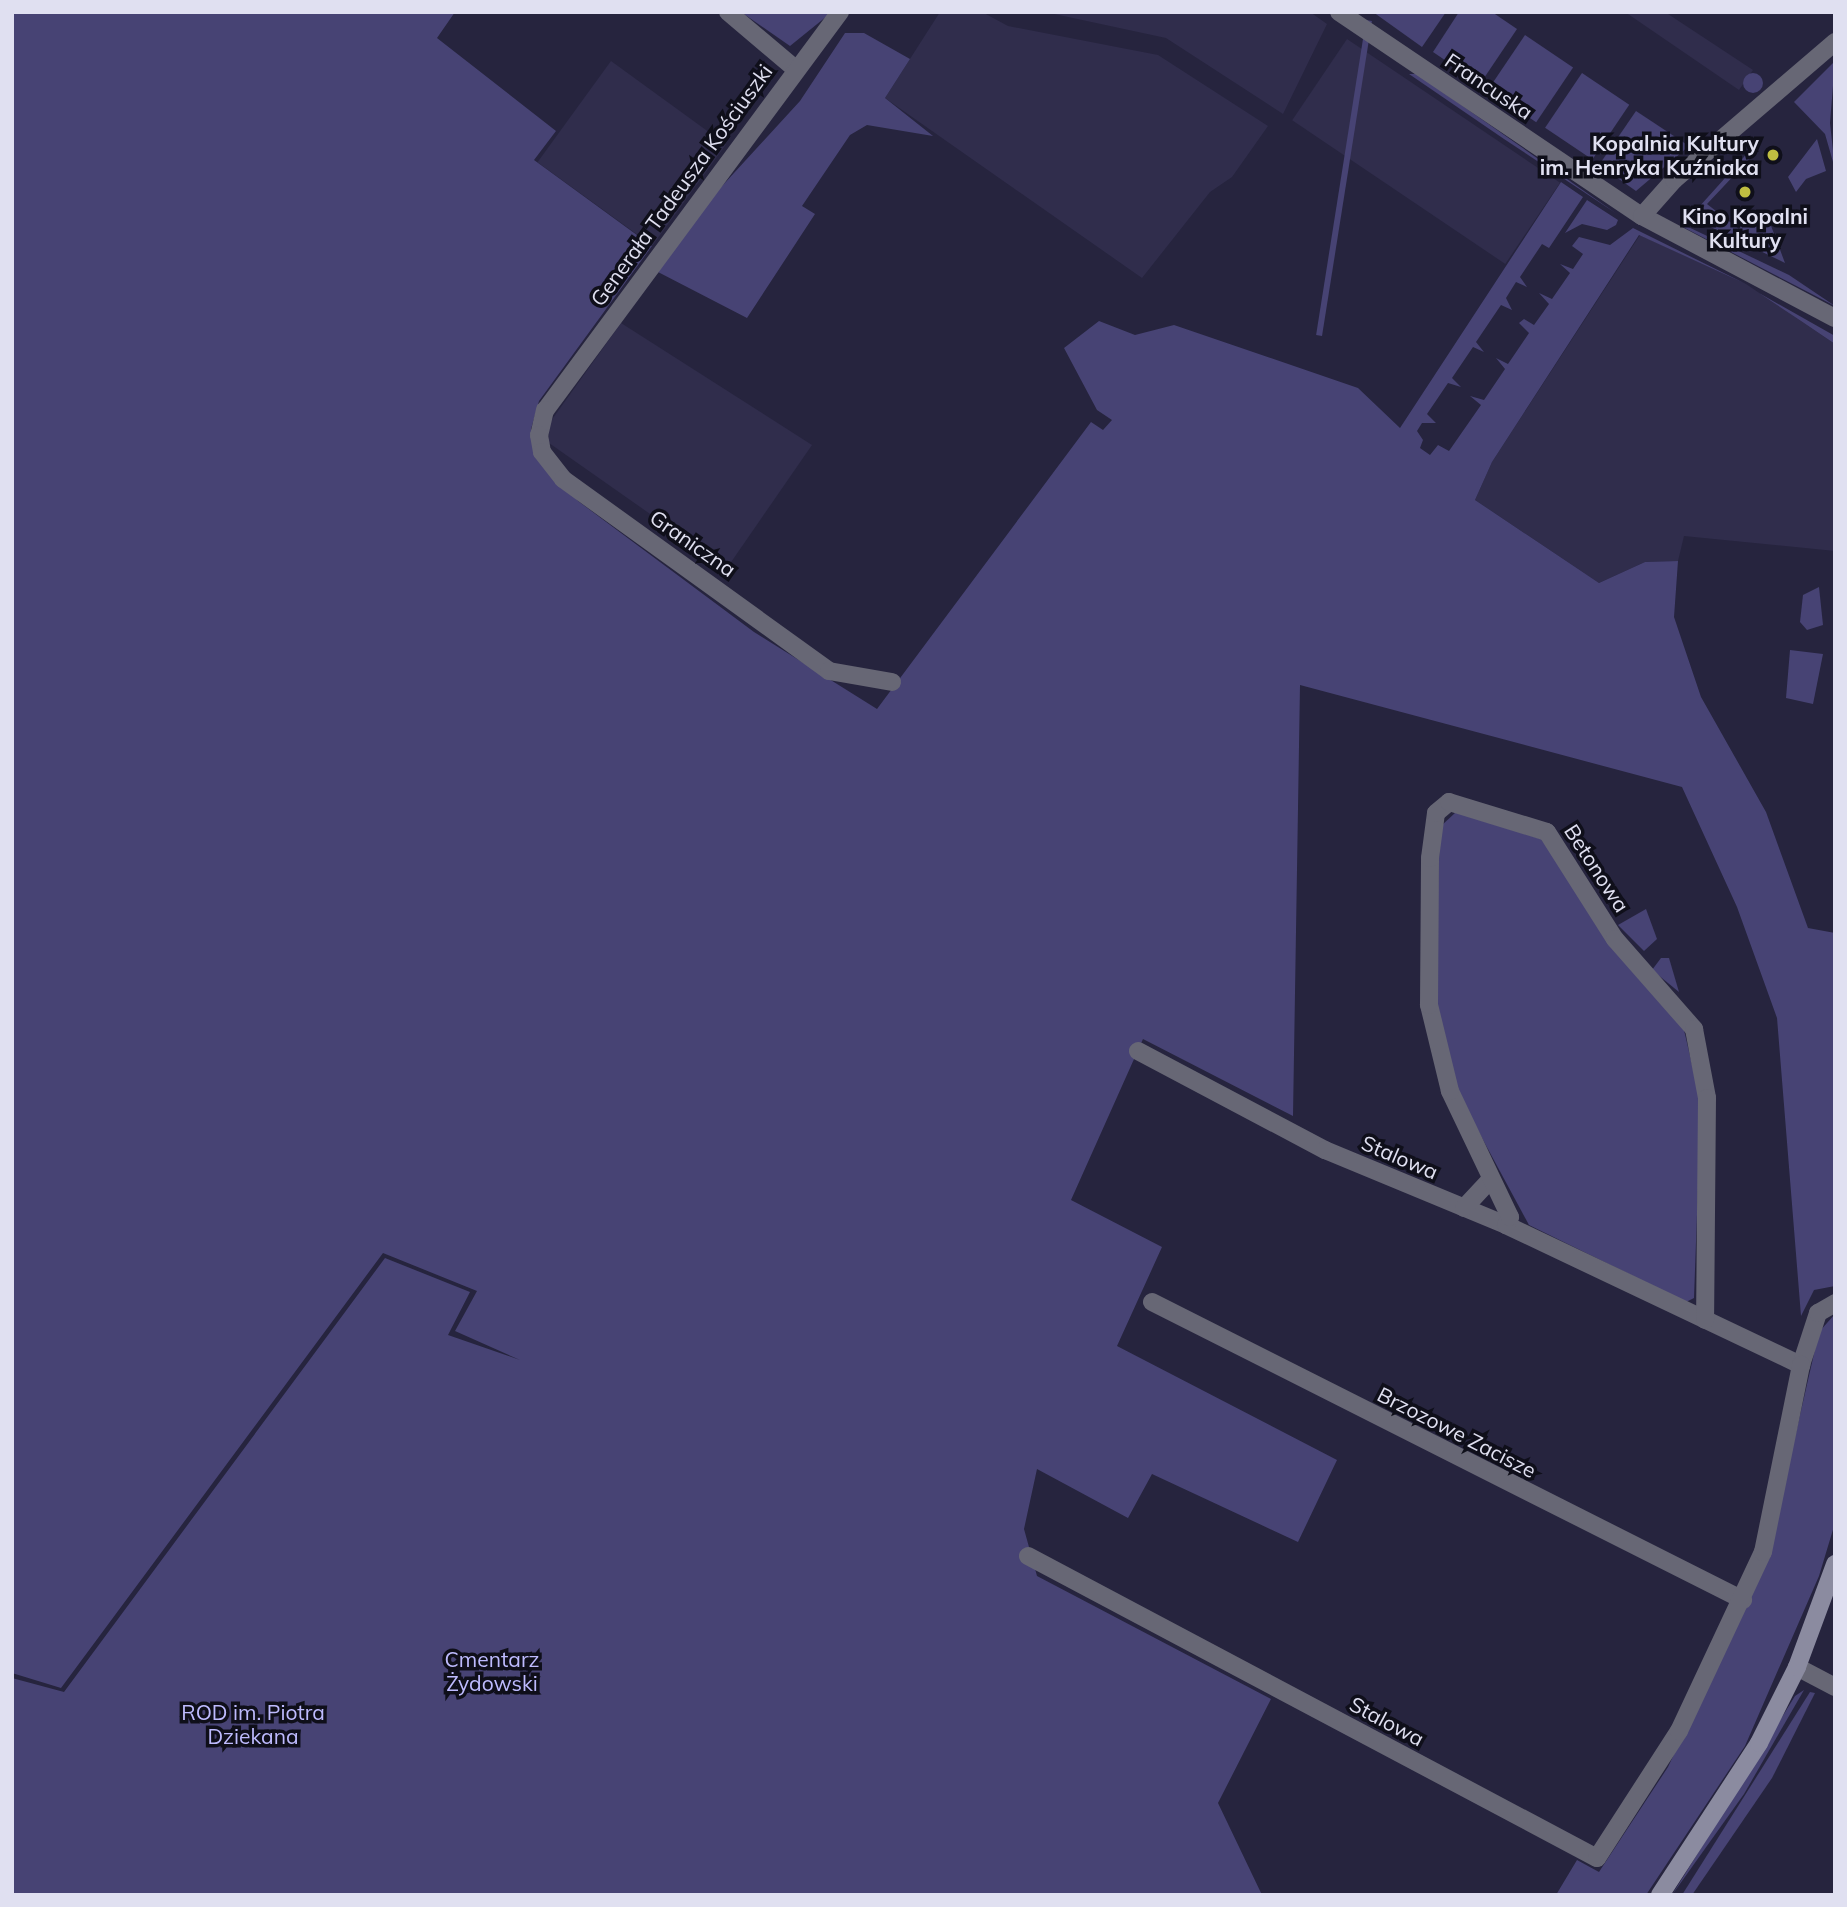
<!DOCTYPE html>
<html>
<head>
<meta charset="utf-8">
<style>
	body { margin:0 }
	#map { position:relative; width:1847px; height:1907px; overflow:hidden; background:#26243e; font-family:Mulish,sans-serif }
	div>[style] { position:absolute }
	.built>* { inset:0; background:#302d4c; transform-origin:0 0 }
	.green>* { inset:0; background:#474374; transform-origin:0 0 }
	.round { border-radius:50% }
	.street>* { height:18px; margin:-9px; padding:0 9px; transform-origin:9px; border-radius:9px; background:#676775 }
	.secondary>* { height:18px; margin:-9px; padding:0 9px; transform-origin:9px; border-radius:9px; background:#8b8ba0 }
	.dots>* { width:19px; height:19px; translate:-50% -50%; box-sizing:border-box; border:4px solid #0f0f1a; border-radius:50% }
	span { translate:-50% -50%; white-space:nowrap; text-align:center; line-height:1.15; -webkit-text-stroke:7px #0f0f1a; paint-order:stroke }
	.street-label { font-size:21px; color:#e0e0f1 }
	.poi-label { font-size:21px; color:#e0e0f1; font-weight:700 }
	.right { translate:-100% -50%; text-align:right }
	.park-label { font-size:21px; color:#bebbfe }
	.frame { position:absolute; inset:0; border:14px solid #e0e0f1; pointer-events:none }
</style>
</head>
<body>
<div id="map">
	<div class="built">
		<div style="clip-path:polygon(940px 12px,982px 12px,1008px 26px,1158px 55px,1268px 126px,1232px 177px,1210px 192px,1142px 278px,885px 98px)"></div>
		<div style="clip-path:polygon(1045px 12px,1310px 12px,1327px 24px,1283px 114px,1166px 38px)"></div>
		<div style="clip-path:polygon(1625px 12px,1665px 12px,1753px 70px,1739px 90px)"></div>
		<div style="left:1347px;top:39px;width:257px;height:98px;rotate:34deg"></div>
		<div style="left:611px;top:61px;width:142px;height:125px;rotate:36deg"></div>
		<div style="clip-path:polygon(1640px 235px,1746px 284px,1835px 344px,1835px 551px,1684px 536px,1678px 561px,1645px 562px,1599px 583px,1475px 500px,1492px 462px)"></div>
		<div style="clip-path:polygon(621px 323px,812px 445px,727px 568px,549px 443px,548px 425px)"></div>
	</div>
	<div class="green">
		<div style="clip-path:polygon(12px 12px,455px 12px,437px 38px,556px 131px,534px 160px,652px 246px,539px 401px,531px 429px,538px 453px,578px 501px,754px 632px,877px 709px,1091px 422px,1103px 430px,1112px 420px,1097px 410px,1064px 348px,1099px 321px,1135px 335px,1174px 325px,1358px 388px,1400px 428px,1561px 182px,1583px 197px,1549px 248px,1542px 244px,1520px 277px,1527px 287px,1516px 282px,1506px 298px,1512px 310px,1501px 305px,1476px 342px,1484px 352px,1473px 347px,1452px 378px,1461px 387px,1448px 383px,1427px 414px,1436px 423px,1422px 423px,1417px 431px,1423px 440px,1420px 448px,1430px 455px,1438px 445px,1449px 451px,1481px 405px,1470px 396px,1484px 400px,1505px 369px,1496px 358px,1508px 364px,1529px 333px,1519px 323px,1524px 319px,1534px 325px,1549px 304px,1539px 293px,1552px 299px,1570px 273px,1560px 264px,1573px 269px,1583px 254px,1572px 246px,1579px 237px,1610px 245px,1633px 228px,1746px 284px,1639px 235px,1492px 462px,1475px 500px,1599px 583px,1645px 562px,1678px 561px,1674px 617px,1701px 697px,1766px 812px,1808px 928px,1835px 933px,1835px 1286px,1814px 1290px,1801px 1316px,1777px 1018px,1737px 907px,1682px 787px,1300px 685px,1293px 1116px,1143px 1039px,1071px 1200px,1162px 1247px,1117px 1346px,1337px 1460px,1298px 1542px,1152px 1474px,1128px 1518px,1037px 1469px,1024px 1529px,1037px 1576px,1271px 1699px,1218px 1803px,1262px 1895px,12px 1895px,12px 1678px,64px 1692px,385px 1258px,470px 1292px,448px 1335px,520px 1360px,455px 1331px,477px 1291px,383px 1253px,61px 1688px,12px 1673px)"></div>
		<div style="clip-path:polygon(741px 12px,832px 12px,790px 46px)"></div>
		<div style="clip-path:polygon(1373px 12px,1446px 12px,1422px 47px)"></div>
		<div style="clip-path:polygon(1459px 12px,1492px 12px,1517px 29px,1480px 84px,1433px 52px)"></div>
		<div style="left:1366px;top:20px;width:6px;height:319px;rotate:9deg"></div>
		<div style="clip-path:polygon(845px 33px,864px 33px,910px 59px,885px 98px,933px 136px,867px 125px,850px 135px,802px 206px,815px 214px,747px 318px,658px 272px,712px 197px,800px 101px)"></div>
		<div style="left:1525px;top:35px;width:58px;height:66px;rotate:34deg"></div>
		<div style="clip-path:polygon(1835px 61px,1830px 123px,1835px 169px,1825px 134px,1794px 102px)"></div>
		<div class="round" style="left:1743px;top:73px;width:20px;height:20px"></div>
		<div style="left:1582px;top:73px;width:57px;height:66px;rotate:34deg"></div>
		<div style="clip-path:polygon(1409px 74px,1417px 74px,1617px 214px,1504px 139px)"></div>
		<div style="clip-path:polygon(1636px 111px,1689px 146px,1636px 191px,1599px 165px)"></div>
		<div style="clip-path:polygon(1817px 139px,1826px 171px,1806px 179px,1796px 192px,1788px 177px)"></div>
		<div style="clip-path:polygon(1752px 148px,1756px 152px,1707px 204px,1739px 229px,1751px 214px,1761px 222px,1767px 215px,1785px 263px,1690px 217px)"></div>
		<div style="clip-path:polygon(1587px 200px,1618px 220px,1616px 225px,1607px 230px,1582px 224px,1565px 233px)"></div>
		<div style="clip-path:polygon(1682px 224px,1789px 275px,1835px 306px,1681px 226px)"></div>
		<div style="clip-path:polygon(1759px 293px,1835px 336px,1835px 344px,1801px 321px)"></div>
		<div style="clip-path:polygon(1819px 587px,1823px 625px,1807px 630px,1800px 622px,1803px 595px)"></div>
		<div style="clip-path:polygon(1790px 650px,1823px 654px,1813px 704px,1786px 698px)"></div>
		<div style="clip-path:polygon(1456px 812px,1541px 839px,1684px 1030px,1701px 1103px,1694px 1298px,1686px 1302px,1529px 1225px,1455px 1088px,1439px 1030px,1435px 983px,1440px 827px)"></div>
		<div style="clip-path:polygon(1646px 909px,1657px 939px,1644px 951px,1618px 925px)"></div>
		<div style="clip-path:polygon(1661px 958px,1669px 958px,1679px 992px,1652px 970px)"></div>
		<div style="clip-path:polygon(1835px 1314px,1835px 1523px,1819px 1576px,1745px 1746px,1646px 1895px,1556px 1895px,1577px 1860px,1599px 1872px,1668px 1767px,1768px 1555px,1819px 1332px)"></div>
		<div style="clip-path:polygon(1804px 1690px,1744px 1794px,1672px 1895px,1795px 1696px)"></div>
		<div style="clip-path:polygon(1810px 1692px,1815px 1693px,1772px 1778px,1692px 1895px,1682px 1895px)"></div>
	</div>
	<div class="street">
		<div style="left:728px;top:12px;width:85px;rotate:40.2deg"></div>
		<div style="left:840px;top:12px;width:495px;rotate:126.5deg"></div>
		<div style="left:545px;top:410px;width:26px;rotate:103deg"></div>
		<div style="left:539px;top:435px;width:17px;rotate:80deg"></div>
		<div style="left:542px;top:452px;width:34px;rotate:52deg"></div>
		<div style="left:563px;top:479px;width:328px;rotate:35.8deg"></div>
		<div style="left:829px;top:671px;width:64px;rotate:9.9deg"></div>
		<div style="left:1339px;top:12px;width:365px;rotate:34deg"></div>
		<div style="left:1642px;top:216px;width:218px;rotate:27.9deg"></div>
		<div style="left:1642px;top:216px;width:48px;rotate:-48.4deg"></div>
		<div style="left:1674px;top:180px;width:212px;rotate:-40.6deg"></div>
		<div style="left:1138px;top:1051px;width:212px;rotate:27.9deg"></div>
		<div style="left:1325px;top:1150px;width:196px;rotate:22.5deg"></div>
		<div style="left:1506px;top:1225px;width:327px;rotate:25.4deg"></div>
		<div style="left:1801px;top:1365px;width:55px;rotate:-71.9deg"></div>
		<div style="left:1818px;top:1313px;width:20px;rotate:-30deg"></div>
		<div style="left:1464px;top:1208px;width:38px;rotate:-47deg"></div>
		<div style="left:1506px;top:1225px;width:9px;rotate:-63deg"></div>
		<div style="left:1510px;top:1217px;width:140px;rotate:-115.5deg"></div>
		<div style="left:1450px;top:1091px;width:89px;rotate:-103.7deg"></div>
		<div style="left:1429px;top:1005px;width:147px;rotate:-89.6deg"></div>
		<div style="left:1430px;top:858px;width:45px;rotate:-82.4deg"></div>
		<div style="left:1436px;top:813px;width:17px;rotate:-40deg"></div>
		<div style="left:1449px;top:802px;width:102px;rotate:17deg"></div>
		<div style="left:1547px;top:832px;width:127px;rotate:57.6deg"></div>
		<div style="left:1615px;top:939px;width:120px;rotate:48.7deg"></div>
		<div style="left:1694px;top:1029px;width:70px;rotate:79.3deg"></div>
		<div style="left:1707px;top:1098px;width:222px;rotate:90.5deg"></div>
		<div style="left:1152px;top:1302px;width:662px;rotate:26.76deg"></div>
		<div style="left:1028px;top:1556px;width:644px;rotate:27.96deg"></div>
		<div style="left:1597px;top:1858px;width:151px;rotate:-57.2deg"></div>
		<div style="left:1679px;top:1731px;width:198px;rotate:-64.9deg"></div>
		<div style="left:1763px;top:1552px;width:191px;rotate:-78.5deg"></div>
		<div style="left:1797px;top:1667px;width:43px;rotate:27.8deg"></div>
	</div>
	<div class="secondary">
		<div style="left:1660px;top:1895px;width:181px;rotate:-56.9deg"></div>
		<div style="left:1759px;top:1743px;width:85px;rotate:-63.4deg"></div>
		<div style="left:1797px;top:1667px;width:110px;rotate:-69.7deg"></div>
	</div>
	<div class="dots">
		<div style="left:1773px;top:155px;background:#c0be41"></div>
		<div style="left:1745px;top:192px;background:#c0be41"></div>
	</div>
	<div class="street-label">
		<span style="left:1489px;top:86px;rotate:34deg">Francuska</span>
		<span style="left:681px;top:185px;rotate:-54deg">Generała Tadeusza Kościuszki</span>
		<span style="left:693px;top:543px;rotate:35deg">Graniczna</span>
		<span style="left:1597px;top:868px;rotate:57deg">Betonowa</span>
		<span style="left:1400px;top:1157px;rotate:23deg">Stalowa</span>
		<span style="left:1457px;top:1432px;rotate:27deg">Brzozowe Zacisze</span>
		<span style="left:1387px;top:1721px;rotate:28deg">Stalowa</span>
	</div>
	<div class="poi-label">
		<span class="right" style="left:1759px;top:155px">Kopalnia Kultury<br>im. Henryka Kuźniaka</span>
		<span style="left:1745px;top:228px">Kino Kopalni<br>Kultury</span>
	</div>
	<div class="park-label">
		<span style="left:492px;top:1671px">Cmentarz<br>Żydowski</span>
		<span style="left:253px;top:1724px">ROD im. Piotra<br>Dziekana</span>
	</div>
	<div class="frame"></div>
</div>
</body>
</html>
